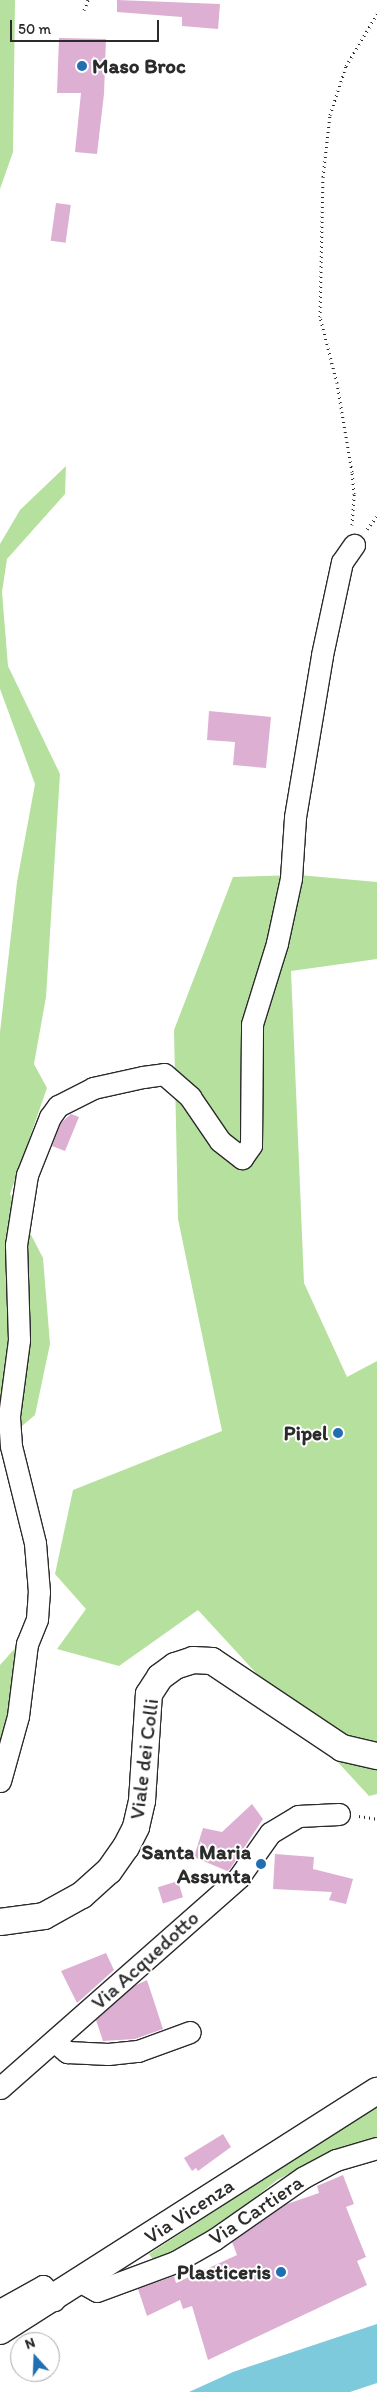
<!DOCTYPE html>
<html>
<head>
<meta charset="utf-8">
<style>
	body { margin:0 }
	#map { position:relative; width:377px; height:2392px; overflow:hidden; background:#fff; font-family:Itim,sans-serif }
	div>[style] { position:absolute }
	.green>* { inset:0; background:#b6e09d }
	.water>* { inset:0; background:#7dcadc }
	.building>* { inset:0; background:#ddafd2; transform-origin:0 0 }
	.path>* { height:3px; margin-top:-1.5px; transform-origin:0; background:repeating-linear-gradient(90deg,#2b2b2b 0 1px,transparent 0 5px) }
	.roads { filter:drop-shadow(1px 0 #2b2b2b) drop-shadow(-1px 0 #2b2b2b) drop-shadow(0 1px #2b2b2b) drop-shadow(0 -1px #2b2b2b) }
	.minor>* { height:21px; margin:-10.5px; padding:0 10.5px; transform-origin:10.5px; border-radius:10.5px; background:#fff }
	.major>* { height:26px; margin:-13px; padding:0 13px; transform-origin:13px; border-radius:13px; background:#fff }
	.dots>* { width:14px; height:14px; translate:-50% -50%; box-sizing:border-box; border:2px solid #fff; border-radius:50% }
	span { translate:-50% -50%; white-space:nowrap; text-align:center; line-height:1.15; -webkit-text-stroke:4px #fff; paint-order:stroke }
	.poi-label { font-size:21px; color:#2b2b2b; font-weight:700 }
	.left { translate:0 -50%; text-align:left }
	.right { translate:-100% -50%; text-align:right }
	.street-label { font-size:21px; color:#2b2b2b }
	.north { position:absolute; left:10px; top:2332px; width:50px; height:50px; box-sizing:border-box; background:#fff; border:1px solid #aaa; border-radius:50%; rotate:340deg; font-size:14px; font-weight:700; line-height:20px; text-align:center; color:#2b2b2b }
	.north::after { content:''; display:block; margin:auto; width:18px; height:22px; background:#1f6fb2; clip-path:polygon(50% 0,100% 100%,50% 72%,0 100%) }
	.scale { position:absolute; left:10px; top:20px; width:149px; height:22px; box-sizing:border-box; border:2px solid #2b2b2b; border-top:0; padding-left:6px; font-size:15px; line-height:18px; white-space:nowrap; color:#2b2b2b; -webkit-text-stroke:4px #fff; paint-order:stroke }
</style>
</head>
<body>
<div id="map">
	<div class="green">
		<div style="clip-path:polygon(0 0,15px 0,13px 152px,0 189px)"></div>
		<div style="clip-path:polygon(66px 466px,65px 494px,7px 559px,2px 592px,8px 666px,60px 774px,46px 997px,34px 1064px,47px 1088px,10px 1194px,43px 1258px,50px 1344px,35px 1415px,4px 1441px,0 1391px,0 1032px,17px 882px,35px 784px,0 689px,0 544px,20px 510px)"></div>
		<div style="clip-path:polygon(299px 875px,377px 882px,377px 959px,291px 971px,304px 1283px,347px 1377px,377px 1361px,377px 1794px,369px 1796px,198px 1610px,119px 1666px,57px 1649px,86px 1609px,55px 1574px,73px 1490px,222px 1431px,178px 1219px,174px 1030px,233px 877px)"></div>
		<div style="clip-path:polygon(17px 1646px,21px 1655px,0 1764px,0 1665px)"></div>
		<div style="clip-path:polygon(377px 2105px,377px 2138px,310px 2163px,277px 2180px,230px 2218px,154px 2261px,149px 2254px)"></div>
	</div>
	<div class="water">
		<div style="clip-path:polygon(377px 2324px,377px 2383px,350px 2392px,189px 2392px,233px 2372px)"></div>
	</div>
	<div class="building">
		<div style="clip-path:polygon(117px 0,220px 4px,218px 29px,182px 26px,182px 17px,117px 12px)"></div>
		<div style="clip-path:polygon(59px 38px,106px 39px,104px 94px,97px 154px,75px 152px,81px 93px,57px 93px)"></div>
		<div style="left:56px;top:203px;width:15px;height:38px;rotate:8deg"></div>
		<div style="clip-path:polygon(209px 711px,271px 717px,266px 768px,233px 765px,235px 742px,207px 740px)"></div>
		<div style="clip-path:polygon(71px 1114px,79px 1117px,65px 1151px,52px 1146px,61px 1123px)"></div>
		<div style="clip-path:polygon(252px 1804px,263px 1819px,230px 1869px,227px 1871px,194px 1857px,203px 1828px,222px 1832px)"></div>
		<div style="clip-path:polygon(275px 1854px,314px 1857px,313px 1869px,353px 1879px,346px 1904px,329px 1900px,332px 1892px,273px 1889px)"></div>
		<div style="left:178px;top:1881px;width:17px;height:21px;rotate:73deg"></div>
		<div style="clip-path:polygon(106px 1953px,114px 1970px,77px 2003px,61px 1971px)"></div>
		<div style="clip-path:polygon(147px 1980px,163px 2029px,135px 2039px,103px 2041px,96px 2020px,134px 1986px)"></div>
		<div style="clip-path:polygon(223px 2134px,231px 2147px,198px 2171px,196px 2168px,192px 2171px,184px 2158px)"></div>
		<div style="clip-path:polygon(343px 2175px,354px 2204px,346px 2207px,366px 2257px,357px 2261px,367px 2285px,208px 2360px,192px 2306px,183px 2309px,180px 2300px,147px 2316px,138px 2289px,174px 2276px,176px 2283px,237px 2255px,232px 2242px,287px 2204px,319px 2193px,317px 2186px)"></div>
	</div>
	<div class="path">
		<div style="left:84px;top:10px;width:11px;rotate:-68deg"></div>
		<div style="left:352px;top:525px;width:31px;rotate:-86deg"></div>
		<div style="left:354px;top:494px;width:22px;rotate:-95deg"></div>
		<div style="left:352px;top:472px;width:90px;rotate:-99.6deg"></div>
		<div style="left:337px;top:383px;width:68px;rotate:-104.4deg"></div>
		<div style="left:320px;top:317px;width:140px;rotate:-88.8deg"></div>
		<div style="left:323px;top:177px;width:62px;rotate:-83.6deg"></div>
		<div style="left:330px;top:115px;width:52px;rotate:-71.9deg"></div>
		<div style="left:346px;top:66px;width:61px;rotate:-59.2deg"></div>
		<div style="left:367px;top:529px;width:16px;rotate:-52deg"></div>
		<div style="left:359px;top:1816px;width:18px;rotate:9deg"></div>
	</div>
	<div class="roads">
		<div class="minor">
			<div style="left:0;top:1781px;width:67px;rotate:-74.5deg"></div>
			<div style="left:18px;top:1716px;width:73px;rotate:-82.9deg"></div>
			<div style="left:27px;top:1644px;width:27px;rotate:-68deg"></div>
			<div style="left:37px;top:1619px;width:27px;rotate:-86deg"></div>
			<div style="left:39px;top:1592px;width:49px;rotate:-94.7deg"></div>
			<div style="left:35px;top:1543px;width:100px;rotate:-103.9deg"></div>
			<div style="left:11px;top:1446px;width:30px;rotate:-94deg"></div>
			<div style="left:9px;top:1416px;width:77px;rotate:-82.5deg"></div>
			<div style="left:19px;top:1340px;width:95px;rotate:-91.8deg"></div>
			<div style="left:16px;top:1245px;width:71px;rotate:-81.1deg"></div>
			<div style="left:27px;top:1175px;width:62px;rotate:-68.4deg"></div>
			<div style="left:50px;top:1117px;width:14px;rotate:-54deg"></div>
			<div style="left:58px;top:1106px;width:39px;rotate:-27deg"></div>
			<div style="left:93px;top:1088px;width:51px;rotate:-12.4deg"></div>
			<div style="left:143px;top:1077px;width:21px;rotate:-8deg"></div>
			<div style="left:164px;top:1074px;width:35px;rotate:41deg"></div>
			<div style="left:190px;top:1097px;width:53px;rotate:55.7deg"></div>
			<div style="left:220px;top:1141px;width:28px;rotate:38deg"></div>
			<div style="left:242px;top:1158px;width:16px;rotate:-55deg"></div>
			<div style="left:251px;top:1145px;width:121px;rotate:-89.5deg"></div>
			<div style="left:252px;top:1024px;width:85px;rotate:-72.8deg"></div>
			<div style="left:277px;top:943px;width:66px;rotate:-77.8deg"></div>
			<div style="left:291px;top:878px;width:61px;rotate:-86.2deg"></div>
			<div style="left:295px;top:817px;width:164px;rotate:-80.5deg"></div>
			<div style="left:322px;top:655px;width:95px;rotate:-77.9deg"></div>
			<div style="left:342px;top:562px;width:21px;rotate:-55deg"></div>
			<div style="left:55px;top:2042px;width:16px;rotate:40deg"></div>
			<div style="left:67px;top:2052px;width:41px;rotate:2.8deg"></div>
			<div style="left:108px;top:2054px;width:30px;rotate:-6deg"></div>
			<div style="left:138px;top:2051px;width:55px;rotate:-20.1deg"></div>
			<div style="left:0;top:2088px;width:319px;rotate:-41.4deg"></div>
			<div style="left:239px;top:1877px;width:54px;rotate:-54.8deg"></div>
			<div style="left:270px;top:1833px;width:33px;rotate:-31deg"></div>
			<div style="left:298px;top:1816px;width:41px;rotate:-2.8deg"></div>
			<div style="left:81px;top:2282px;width:18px;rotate:29deg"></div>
			<div style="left:97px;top:2291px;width:83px;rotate:-20.4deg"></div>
			<div style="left:175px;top:2262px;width:46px;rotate:-29.9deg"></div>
			<div style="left:215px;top:2239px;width:108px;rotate:-34.9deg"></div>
			<div style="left:304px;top:2177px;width:36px;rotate:-28deg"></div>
			<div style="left:336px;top:2160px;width:43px;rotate:-16.3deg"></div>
			<div style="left:0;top:2310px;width:49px;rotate:-29.2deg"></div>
			<div style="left:43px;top:2286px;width:18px;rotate:52deg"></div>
		</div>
		<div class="major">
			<div style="left:0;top:1922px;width:44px;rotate:-7.8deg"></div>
			<div style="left:44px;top:1916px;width:43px;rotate:-28.9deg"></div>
			<div style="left:82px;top:1895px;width:36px;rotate:-42deg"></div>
			<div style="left:109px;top:1871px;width:29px;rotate:-55deg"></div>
			<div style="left:126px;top:1847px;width:22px;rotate:-63deg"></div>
			<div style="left:136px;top:1827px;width:27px;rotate:-77deg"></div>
			<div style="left:142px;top:1801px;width:107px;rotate:-86.3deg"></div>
			<div style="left:149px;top:1694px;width:20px;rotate:-57deg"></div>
			<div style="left:160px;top:1677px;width:19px;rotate:-36deg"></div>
			<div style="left:175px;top:1666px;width:19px;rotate:-18deg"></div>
			<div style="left:193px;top:1660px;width:19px;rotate:3deg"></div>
			<div style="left:212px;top:1661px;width:156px;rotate:33.8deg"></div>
			<div style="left:342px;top:1748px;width:36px;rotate:13deg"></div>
			<div style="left:0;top:2331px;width:447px;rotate:-32.5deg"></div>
		</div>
	</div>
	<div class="dots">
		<div style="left:82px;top:66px;background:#1f6fb2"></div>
		<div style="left:338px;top:1433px;background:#1f6fb2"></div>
		<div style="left:261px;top:1864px;background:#1f6fb2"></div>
		<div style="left:281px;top:2272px;background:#1f6fb2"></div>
	</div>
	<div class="poi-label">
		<span class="left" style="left:92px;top:66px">Maso Broc</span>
		<span class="right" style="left:328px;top:1433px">Pipel</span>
		<span class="right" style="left:251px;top:1864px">Santa Maria<br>Assunta</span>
		<span class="right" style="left:271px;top:2272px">Plasticeris</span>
	</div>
	<div class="street-label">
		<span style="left:144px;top:1759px;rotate:-83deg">Viale dei Colli</span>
		<span style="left:145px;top:1960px;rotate:-42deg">Via Acquedotto</span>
		<span style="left:256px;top:2210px;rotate:-34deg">Via Cartiera</span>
		<span style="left:189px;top:2211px;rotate:-33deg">Via Vicenza</span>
	</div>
	<div class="north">N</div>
	<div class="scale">50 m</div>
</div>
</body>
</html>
